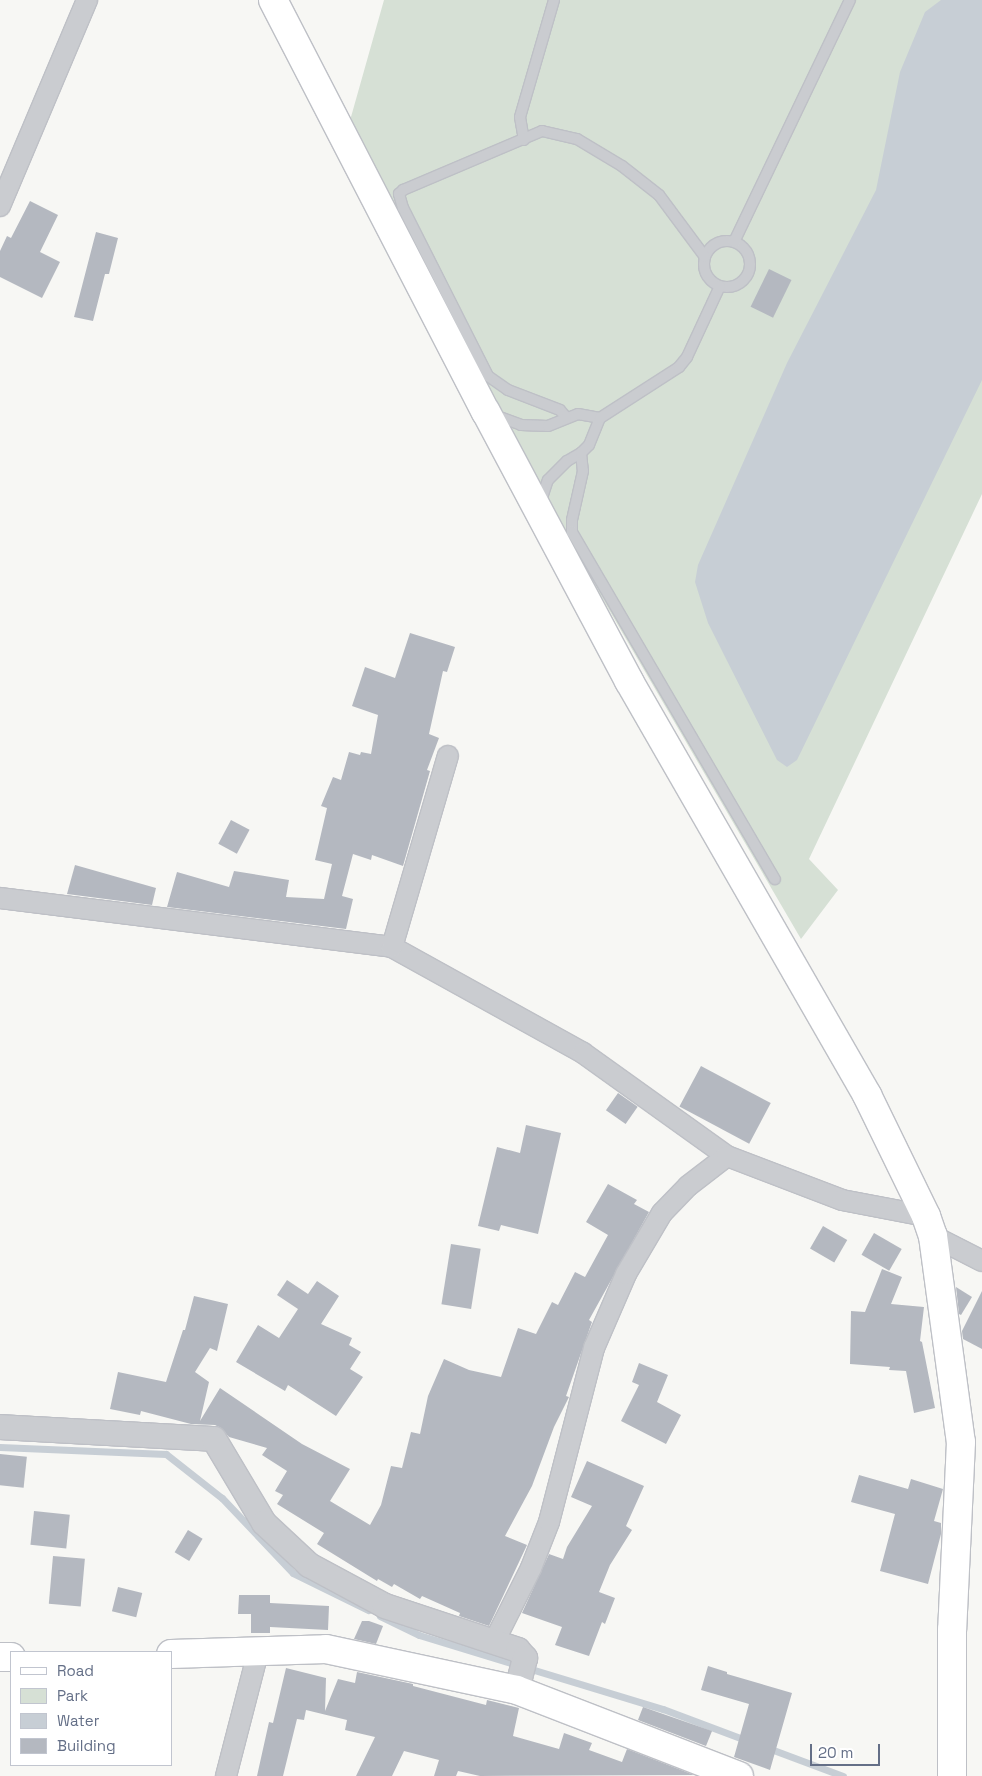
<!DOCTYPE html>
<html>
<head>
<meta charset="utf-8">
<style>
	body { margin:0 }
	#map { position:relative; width:982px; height:1776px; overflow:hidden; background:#f7f7f4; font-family:"Space Grotesk",sans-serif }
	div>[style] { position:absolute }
	.green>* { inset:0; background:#d6e0d5 }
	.water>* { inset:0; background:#c7ced5 }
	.stream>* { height:7px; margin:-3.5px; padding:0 3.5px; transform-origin:3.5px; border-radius:3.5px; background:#c7ced5 }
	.building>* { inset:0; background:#b4b8c0; transform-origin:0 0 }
	.roads { filter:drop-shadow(1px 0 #bec0c6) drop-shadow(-1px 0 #bec0c6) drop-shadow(0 1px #bec0c6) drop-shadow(0 -1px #bec0c6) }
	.service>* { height:10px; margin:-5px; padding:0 5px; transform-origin:5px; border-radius:5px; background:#caccd0 }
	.service>.ring { margin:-5px; padding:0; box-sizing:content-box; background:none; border:10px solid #caccd0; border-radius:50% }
	.minor>* { height:20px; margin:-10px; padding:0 10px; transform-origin:10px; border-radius:10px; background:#caccd0 }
	.tertiary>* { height:24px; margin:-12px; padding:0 12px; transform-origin:12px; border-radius:12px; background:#caccd0 }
	.secondary>* { height:28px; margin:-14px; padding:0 14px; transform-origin:14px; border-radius:14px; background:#fff }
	span { translate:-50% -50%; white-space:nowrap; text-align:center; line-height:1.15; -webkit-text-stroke:5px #fff; paint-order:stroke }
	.legend { position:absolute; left:10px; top:1651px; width:162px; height:115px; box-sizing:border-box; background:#fff; border:1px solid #c1c5cf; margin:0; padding:6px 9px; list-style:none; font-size:15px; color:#646f87 }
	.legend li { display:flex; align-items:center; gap:10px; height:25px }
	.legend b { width:25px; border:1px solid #c1c5cf }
	.scale { position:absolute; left:810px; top:1744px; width:70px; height:22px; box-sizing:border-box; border:2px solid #646f87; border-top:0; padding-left:6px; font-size:15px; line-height:18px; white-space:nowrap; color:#646f87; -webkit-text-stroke:4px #fff; paint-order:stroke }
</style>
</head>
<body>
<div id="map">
	<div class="green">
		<div style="clip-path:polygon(384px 0,982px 0,982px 494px,809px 859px,838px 890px,801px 939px,563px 531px,349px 124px)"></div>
	</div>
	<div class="water">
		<div style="clip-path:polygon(941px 0,982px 0,982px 380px,797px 760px,787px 767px,777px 760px,708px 623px,695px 582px,698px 565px,787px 363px,876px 190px,900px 72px,925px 12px)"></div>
	</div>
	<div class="stream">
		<div style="left:0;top:1447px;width:166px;rotate:2.4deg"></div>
		<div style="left:166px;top:1454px;width:71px;rotate:38.2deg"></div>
		<div style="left:222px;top:1498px;width:103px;rotate:46.6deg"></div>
		<div style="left:293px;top:1573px;width:84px;rotate:26.3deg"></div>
		<div style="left:380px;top:1616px;width:43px;rotate:26deg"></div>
		<div style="left:419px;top:1635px;width:255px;rotate:16.9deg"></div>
		<div style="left:663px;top:1709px;width:91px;rotate:20.6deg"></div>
		<div style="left:768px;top:1748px;width:80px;rotate:20.5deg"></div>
	</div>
	<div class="building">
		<div style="clip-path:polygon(30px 201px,58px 215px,40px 252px,60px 262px,42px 298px,0 277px,0 251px,7px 236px,11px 238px)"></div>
		<div style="clip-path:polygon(96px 232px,118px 238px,109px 274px,105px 274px,93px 321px,74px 317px)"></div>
		<div style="left:769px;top:269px;width:25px;height:42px;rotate:26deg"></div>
		<div style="clip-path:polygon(410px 633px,455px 647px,447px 672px,443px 671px,429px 734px,439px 738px,427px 770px,430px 771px,403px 866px,372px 855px,371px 860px,353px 854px,342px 896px,353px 899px,346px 929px,167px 907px,177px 872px,229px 887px,234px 871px,289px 880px,286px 897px,324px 899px,332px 864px,315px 860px,327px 808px,321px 806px,333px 777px,341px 780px,349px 752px,360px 755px,361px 752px,371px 754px,378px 715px,352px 706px,365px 667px,395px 678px)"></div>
		<div style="left:231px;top:820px;width:21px;height:27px;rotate:28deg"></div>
		<div style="clip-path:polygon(75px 865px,156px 888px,152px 905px,67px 894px)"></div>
		<div style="left:701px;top:1066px;width:79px;height:46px;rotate:28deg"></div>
		<div style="left:618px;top:1093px;width:24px;height:21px;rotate:35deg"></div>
		<div style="clip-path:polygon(526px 1125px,561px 1133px,538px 1234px,501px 1225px,499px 1231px,478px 1226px,497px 1147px,520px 1153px)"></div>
		<div style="clip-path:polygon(608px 1184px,637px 1200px,634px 1204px,649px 1212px,589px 1320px,592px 1322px,566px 1396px,569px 1397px,554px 1427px,532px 1486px,505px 1536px,527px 1545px,489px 1626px,459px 1616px,460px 1613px,422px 1596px,420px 1599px,394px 1584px,392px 1587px,378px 1579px,377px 1581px,317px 1544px,324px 1533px,277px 1504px,283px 1495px,275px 1491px,287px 1471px,262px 1455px,267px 1448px,229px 1437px,221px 1428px,215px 1425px,191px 1424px,141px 1411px,140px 1415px,110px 1409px,118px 1372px,166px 1382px,183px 1330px,185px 1330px,194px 1296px,228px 1304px,217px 1351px,210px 1348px,195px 1372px,209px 1382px,200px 1421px,220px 1388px,302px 1444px,350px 1469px,330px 1501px,370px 1525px,381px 1505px,391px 1466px,402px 1468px,411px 1432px,420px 1434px,428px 1396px,444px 1359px,469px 1370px,501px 1377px,518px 1328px,536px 1334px,552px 1302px,558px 1305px,575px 1272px,585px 1277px,608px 1235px,586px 1222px)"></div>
		<div style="left:823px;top:1226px;width:28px;height:26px;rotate:30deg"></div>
		<div style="left:874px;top:1233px;width:32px;height:25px;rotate:30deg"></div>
		<div style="left:451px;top:1244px;width:30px;height:61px;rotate:9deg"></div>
		<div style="clip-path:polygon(882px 1269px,902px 1277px,891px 1304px,924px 1307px,920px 1341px,922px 1342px,935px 1408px,914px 1413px,906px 1371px,889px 1370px,890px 1367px,850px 1364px,851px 1311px,865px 1312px)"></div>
		<div style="clip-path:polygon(287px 1280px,308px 1294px,317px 1281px,339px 1296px,321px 1324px,352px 1338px,349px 1345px,361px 1352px,350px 1369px,363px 1377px,336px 1416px,288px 1385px,285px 1391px,236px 1362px,258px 1325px,279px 1338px,298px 1309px,277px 1295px)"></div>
		<div style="clip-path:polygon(956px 1287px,972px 1297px,961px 1315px,959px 1314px)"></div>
		<div style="clip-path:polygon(982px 1291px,982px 1349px,963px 1339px,962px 1331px)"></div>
		<div style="clip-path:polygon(639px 1363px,668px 1375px,657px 1402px,681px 1415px,666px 1444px,621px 1421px,639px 1385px,632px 1382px)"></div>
		<div style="left:0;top:1454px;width:27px;height:31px;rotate:6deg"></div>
		<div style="clip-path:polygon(587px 1461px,644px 1486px,626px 1526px,632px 1530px,610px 1565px,599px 1592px,615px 1598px,605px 1624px,602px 1622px,589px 1656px,555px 1645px,562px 1627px,522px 1613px,549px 1554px,563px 1559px,567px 1547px,592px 1506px,571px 1497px)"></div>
		<div style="clip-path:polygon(859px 1475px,908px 1489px,911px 1479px,943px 1489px,934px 1521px,941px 1523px,941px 1534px,928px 1584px,880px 1571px,895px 1514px,851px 1502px)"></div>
		<div style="left:34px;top:1511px;width:36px;height:34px;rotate:6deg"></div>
		<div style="left:188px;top:1530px;width:17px;height:26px;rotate:31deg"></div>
		<div style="left:53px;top:1556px;width:32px;height:48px;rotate:5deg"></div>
		<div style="left:118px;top:1587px;width:25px;height:25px;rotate:14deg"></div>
		<div style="clip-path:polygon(239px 1595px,270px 1595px,270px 1603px,329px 1606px,328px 1630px,270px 1627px,270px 1633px,251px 1633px,251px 1614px,238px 1614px)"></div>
		<div style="clip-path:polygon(362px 1621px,369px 1621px,383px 1626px,376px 1644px,354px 1639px)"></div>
		<div style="clip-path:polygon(708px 1666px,727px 1672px,727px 1674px,792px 1693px,770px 1770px,734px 1757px,749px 1704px,701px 1690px)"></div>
		<div style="clip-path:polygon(286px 1668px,326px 1678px,325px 1711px,338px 1679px,355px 1683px,357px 1672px,413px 1684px,413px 1686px,486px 1705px,487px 1700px,519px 1708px,513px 1736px,559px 1749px,564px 1733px,592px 1743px,589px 1750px,622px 1762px,627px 1749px,694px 1775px,480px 1776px,458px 1771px,456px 1776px,434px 1776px,439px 1760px,404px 1751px,392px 1776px,356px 1776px,375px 1737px,345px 1730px,347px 1720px,306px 1710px,304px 1720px,297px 1719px,283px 1776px,257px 1776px,269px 1722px,273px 1723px)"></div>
		<div style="clip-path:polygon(643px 1707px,712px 1731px,706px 1746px,638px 1720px)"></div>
	</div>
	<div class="roads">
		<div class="service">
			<div style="left:524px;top:140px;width:23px;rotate:-100deg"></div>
			<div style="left:520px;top:117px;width:122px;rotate:-73.8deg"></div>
			<div class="ring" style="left:704px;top:241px;width:36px;height:36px"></div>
			<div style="left:734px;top:242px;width:268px;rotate:-64.4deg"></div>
			<div style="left:494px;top:415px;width:29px;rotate:20deg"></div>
			<div style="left:521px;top:425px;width:27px;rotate:2deg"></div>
			<div style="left:548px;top:426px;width:32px;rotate:-22deg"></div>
			<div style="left:578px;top:414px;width:22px;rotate:10deg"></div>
			<div style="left:566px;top:417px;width:9px;rotate:-131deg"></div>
			<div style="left:560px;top:410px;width:56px;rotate:-159deg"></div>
			<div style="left:508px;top:390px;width:24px;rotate:-145deg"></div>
			<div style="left:488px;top:376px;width:188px;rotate:-116.8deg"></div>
			<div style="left:403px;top:208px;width:15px;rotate:-106deg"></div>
			<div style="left:399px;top:194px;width:6px;rotate:-45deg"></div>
			<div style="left:403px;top:190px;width:151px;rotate:-23deg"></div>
			<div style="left:542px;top:131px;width:36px;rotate:13deg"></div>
			<div style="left:577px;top:139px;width:52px;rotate:31deg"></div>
			<div style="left:622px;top:166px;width:47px;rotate:38.1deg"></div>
			<div style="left:659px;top:195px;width:77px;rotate:53.4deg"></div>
			<div style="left:581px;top:453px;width:18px;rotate:84deg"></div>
			<div style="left:583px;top:471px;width:50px;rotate:102.7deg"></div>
			<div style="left:572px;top:520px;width:12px;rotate:90deg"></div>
			<div style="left:572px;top:532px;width:402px;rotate:59.7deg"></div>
			<div style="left:540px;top:504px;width:25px;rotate:-72deg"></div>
			<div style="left:548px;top:480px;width:27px;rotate:-45deg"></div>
			<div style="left:567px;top:461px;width:16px;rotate:-30deg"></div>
			<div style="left:581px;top:453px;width:11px;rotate:-45deg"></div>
			<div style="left:589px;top:445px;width:29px;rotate:-68deg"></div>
			<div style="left:600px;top:418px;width:94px;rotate:-32.8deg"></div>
			<div style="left:679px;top:367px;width:13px;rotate:-51deg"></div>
			<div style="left:687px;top:357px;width:78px;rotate:-65.1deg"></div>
		</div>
		<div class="minor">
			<div style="left:0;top:206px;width:224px;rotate:-67.1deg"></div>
			<div style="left:0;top:898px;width:395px;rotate:7.1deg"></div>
			<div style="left:392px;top:947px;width:218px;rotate:29deg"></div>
			<div style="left:583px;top:1053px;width:177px;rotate:35.6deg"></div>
			<div style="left:392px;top:947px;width:199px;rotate:-73.7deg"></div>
			<div style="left:933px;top:1236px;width:55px;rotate:27deg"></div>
			<div style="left:494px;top:1642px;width:83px;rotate:-63.4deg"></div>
			<div style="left:531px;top:1568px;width:49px;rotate:-68.6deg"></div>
			<div style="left:549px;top:1522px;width:180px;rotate:-75.5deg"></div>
			<div style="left:594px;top:1348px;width:81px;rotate:-66.6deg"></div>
			<div style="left:626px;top:1274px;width:71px;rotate:-59.5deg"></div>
			<div style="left:662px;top:1213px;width:37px;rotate:-46deg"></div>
			<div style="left:688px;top:1186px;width:49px;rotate:-37.6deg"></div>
			<div style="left:727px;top:1156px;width:123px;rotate:20.9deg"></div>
			<div style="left:842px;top:1200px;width:86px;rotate:10.8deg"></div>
			<div style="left:226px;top:1776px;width:128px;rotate:-75.5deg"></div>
		</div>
		<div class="tertiary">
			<div style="left:0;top:1427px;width:214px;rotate:3.2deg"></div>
			<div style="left:214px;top:1439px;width:98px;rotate:59.2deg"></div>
			<div style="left:264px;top:1523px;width:62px;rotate:43deg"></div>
			<div style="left:309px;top:1565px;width:86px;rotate:28.3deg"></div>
			<div style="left:385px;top:1606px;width:140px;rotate:18.3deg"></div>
			<div style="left:518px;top:1650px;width:11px;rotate:49deg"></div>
			<div style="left:525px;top:1658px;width:33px;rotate:104deg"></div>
		</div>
		<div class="secondary">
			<div style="left:273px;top:0;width:464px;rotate:62.7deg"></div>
			<div style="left:486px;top:412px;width:305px;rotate:62deg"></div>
			<div style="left:629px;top:681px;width:478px;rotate:60.1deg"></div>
			<div style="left:867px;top:1095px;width:135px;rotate:64deg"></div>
			<div style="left:926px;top:1216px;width:21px;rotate:71deg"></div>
			<div style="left:933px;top:1236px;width:208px;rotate:82.3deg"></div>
			<div style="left:961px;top:1442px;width:188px;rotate:92.7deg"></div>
			<div style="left:952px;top:1630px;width:146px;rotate:90deg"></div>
			<div style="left:171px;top:1654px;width:155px;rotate:-1.8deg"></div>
			<div style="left:326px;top:1649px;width:195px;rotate:12.1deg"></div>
			<div style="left:517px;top:1690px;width:238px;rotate:21.2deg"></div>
			<div style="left:0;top:1657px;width:11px"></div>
		</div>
	</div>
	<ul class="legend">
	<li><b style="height:6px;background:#fff"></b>Road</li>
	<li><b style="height:14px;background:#d6e0d5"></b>Park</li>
	<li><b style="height:14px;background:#c7ced5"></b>Water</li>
	<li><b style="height:14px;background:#b4b8c0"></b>Building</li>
	</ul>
	<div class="scale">20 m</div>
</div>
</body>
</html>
